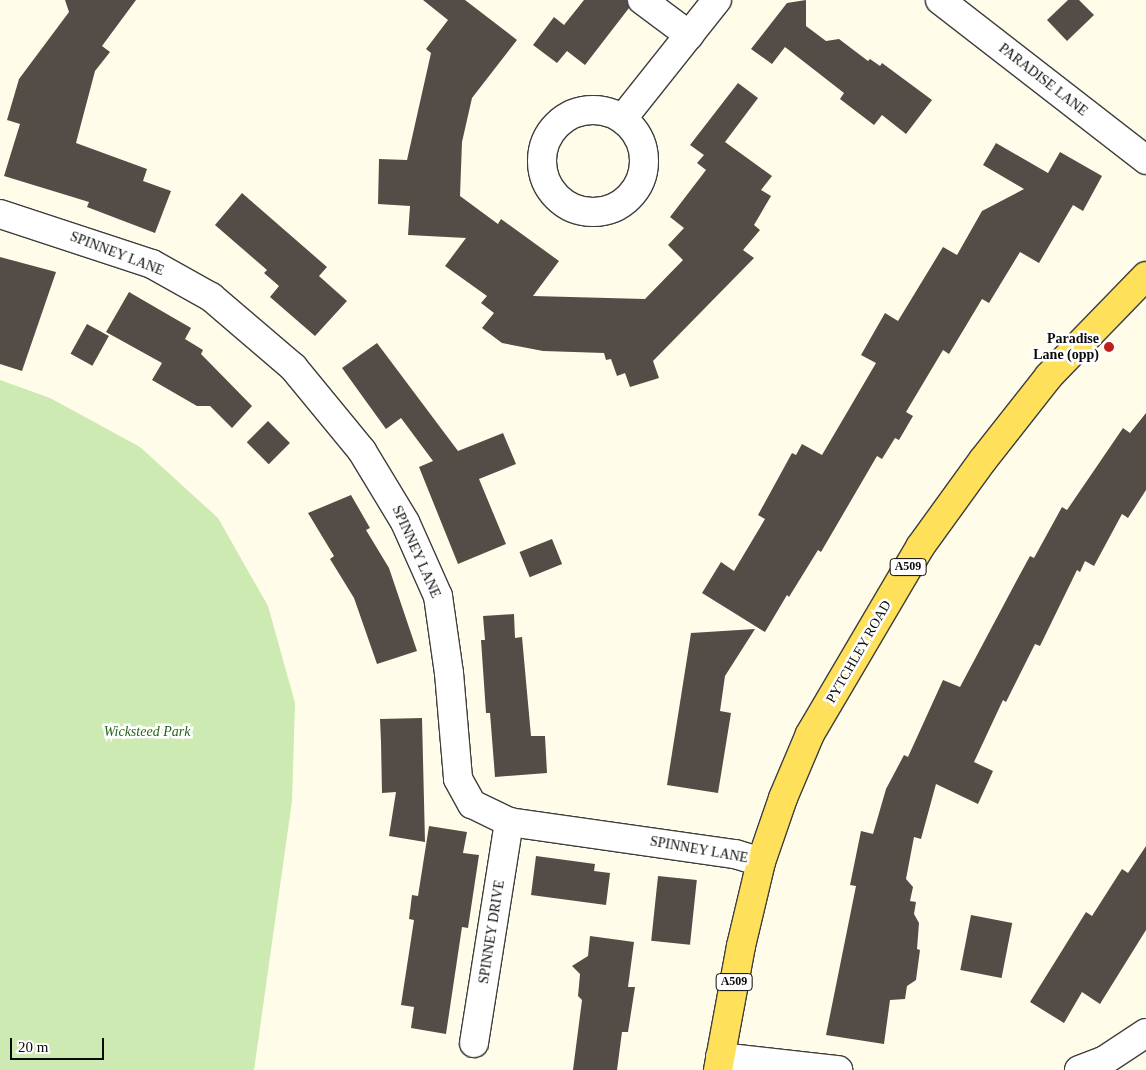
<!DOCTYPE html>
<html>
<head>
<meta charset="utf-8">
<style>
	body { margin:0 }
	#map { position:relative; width:1146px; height:1070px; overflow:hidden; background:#fffcea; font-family:Georgia,serif }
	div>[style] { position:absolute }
	.green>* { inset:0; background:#cceab2 }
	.building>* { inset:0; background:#544d47; transform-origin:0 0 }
	.roads { filter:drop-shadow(1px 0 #3e3e3e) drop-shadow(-1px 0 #3e3e3e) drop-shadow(0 1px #3e3e3e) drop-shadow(0 -1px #3e3e3e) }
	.minor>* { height:28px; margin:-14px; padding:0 14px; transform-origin:14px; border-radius:14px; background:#fff }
	.minor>.ring { margin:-14px; padding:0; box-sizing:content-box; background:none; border:28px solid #fff; border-radius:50% }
	.major>* { height:28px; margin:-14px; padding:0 14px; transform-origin:14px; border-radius:14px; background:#ffe05a }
	.dots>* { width:14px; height:14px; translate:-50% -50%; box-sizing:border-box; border:2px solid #fff; border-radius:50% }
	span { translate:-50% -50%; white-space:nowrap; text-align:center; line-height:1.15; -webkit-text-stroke:5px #fff; paint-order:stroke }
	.shield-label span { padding:1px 4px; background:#fff; border:1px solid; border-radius:4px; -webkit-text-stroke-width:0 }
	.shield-label { font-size:12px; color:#0b0b0b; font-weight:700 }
	.street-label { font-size:14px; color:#0b0b0b }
	.poi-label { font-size:14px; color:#0b0b0b; font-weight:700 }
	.right { translate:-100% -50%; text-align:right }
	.park-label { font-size:14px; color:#25651a; font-style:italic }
	.scale { position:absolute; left:10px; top:1038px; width:94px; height:22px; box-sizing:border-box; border:2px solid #0b0b0b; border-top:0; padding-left:6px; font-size:15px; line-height:18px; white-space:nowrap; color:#0b0b0b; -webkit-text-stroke:4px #fff; paint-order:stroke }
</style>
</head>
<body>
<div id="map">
	<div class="green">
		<div style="clip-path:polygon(0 380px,50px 398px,140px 447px,218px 518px,268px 606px,295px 703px,292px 801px,254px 1070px,0 1070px)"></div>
	</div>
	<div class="building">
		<div style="clip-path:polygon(65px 0,136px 0,102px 46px,110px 52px,95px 71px,76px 143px,147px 169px,143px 181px,171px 191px,155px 233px,87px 207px,89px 202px,4px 176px,20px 124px,7px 120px,19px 79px,69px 12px)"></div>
		<div style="clip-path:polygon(423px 0,465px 0,517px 40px,472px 98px,462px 142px,460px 196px,498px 224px,501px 219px,559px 261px,533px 296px,645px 299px,683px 260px,668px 245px,684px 228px,670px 217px,706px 170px,697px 163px,704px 155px,690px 145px,738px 83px,758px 98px,725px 142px,772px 176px,761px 190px,771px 196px,754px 225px,760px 230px,743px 250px,754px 258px,653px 361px,659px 378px,630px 387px,625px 373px,617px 376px,611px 359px,606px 360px,604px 353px,543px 351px,502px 343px,482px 328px,494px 313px,481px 303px,487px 296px,445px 266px,466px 238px,408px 235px,410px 206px,378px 204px,379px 159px,407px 160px,431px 53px,426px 49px,448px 20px)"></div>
		<div style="clip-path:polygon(584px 0,627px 0,629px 8px,585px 65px,567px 51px,557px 63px,533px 45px,554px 17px,564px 25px)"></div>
		<div style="clip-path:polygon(806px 0,806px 26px,826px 41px,839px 39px,868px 61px,870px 59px,880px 66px,882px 63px,932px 100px,906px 134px,882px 115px,874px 125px,840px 99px,844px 93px,785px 47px,772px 64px,751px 49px,787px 3px)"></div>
		<div style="clip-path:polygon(1068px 0,1079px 0,1094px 15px,1067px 41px,1047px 20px)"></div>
		<div style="clip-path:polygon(996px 143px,1048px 173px,1060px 152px,1102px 176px,1083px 211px,1073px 205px,1039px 263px,1020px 252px,989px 303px,982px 299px,949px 354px,943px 350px,906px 412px,913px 416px,899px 440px,895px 438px,882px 459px,877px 456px,821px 552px,818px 550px,789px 597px,787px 595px,765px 632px,702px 593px,721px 562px,734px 571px,765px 519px,758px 515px,792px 453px,796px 455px,802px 444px,822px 455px,876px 363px,861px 355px,885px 313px,898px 321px,943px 247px,957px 255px,982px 211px,1024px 189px,983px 165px)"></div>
		<div style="clip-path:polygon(242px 193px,327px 267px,319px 276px,347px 301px,315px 336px,270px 297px,279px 286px,264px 273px,267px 270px,215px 225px)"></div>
		<div style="clip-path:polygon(0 257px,56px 272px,22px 371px,0 364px)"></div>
		<div style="clip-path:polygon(129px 292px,191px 328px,185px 339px,203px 350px,201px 354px,252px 406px,232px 428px,210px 406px,197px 406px,152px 380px,162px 363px,106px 332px)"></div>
		<div style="left:87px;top:324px;width:25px;height:34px;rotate:29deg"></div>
		<div style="clip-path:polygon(377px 343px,458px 451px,503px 433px,516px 464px,479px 479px,506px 544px,458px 564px,419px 467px,433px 461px,401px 418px,386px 429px,342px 368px)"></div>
		<div style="clip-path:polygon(1146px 413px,1146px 490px,1128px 518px,1122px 514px,1094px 566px,1085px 561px,1080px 572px,1077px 570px,1040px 646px,1035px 644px,1006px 702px,1003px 700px,974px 762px,993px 771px,978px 804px,936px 784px,921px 839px,914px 837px,906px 879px,913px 887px,910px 901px,916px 902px,914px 914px,919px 923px,917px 949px,920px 950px,916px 980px,907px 986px,905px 999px,890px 1000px,884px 1044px,826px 1035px,856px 886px,850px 885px,861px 831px,873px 834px,886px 789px,904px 755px,908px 757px,943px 680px,960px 687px,1018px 578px,1030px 556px,1034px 558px,1062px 507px,1067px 510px,1123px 428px,1130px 433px)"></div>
		<div style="left:268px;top:421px;width:31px;height:30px;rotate:45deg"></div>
		<div style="clip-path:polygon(351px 495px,370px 528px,366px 530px,389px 568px,417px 651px,377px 664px,354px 598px,330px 559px,334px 556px,308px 513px)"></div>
		<div style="left:552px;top:539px;width:27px;height:35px;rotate:68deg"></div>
		<div style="clip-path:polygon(514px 614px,515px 638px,522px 637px,531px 736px,545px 736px,547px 773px,495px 777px,490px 713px,486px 713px,481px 640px,485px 640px,483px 616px)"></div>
		<div style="clip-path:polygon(755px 629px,725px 676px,720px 711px,731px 713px,718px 793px,667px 785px,691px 633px)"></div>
		<div style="clip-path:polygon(422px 718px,425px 842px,389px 836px,396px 792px,382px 793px,381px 742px,380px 719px)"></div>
		<div style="clip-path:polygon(429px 826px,467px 832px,463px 853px,479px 855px,468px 928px,462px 927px,446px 1034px,411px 1028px,414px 1007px,401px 1005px,414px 920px,409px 919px,412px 895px,418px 896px)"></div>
		<div style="clip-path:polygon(1146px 846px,1146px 930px,1100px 1004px,1082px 992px,1064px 1023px,1030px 1002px,1086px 912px,1092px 916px,1122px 869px,1128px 873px)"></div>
		<div style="clip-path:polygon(536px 856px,595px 864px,594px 871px,610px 873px,606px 905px,531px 895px)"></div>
		<div style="left:658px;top:876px;width:39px;height:65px;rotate:6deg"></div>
		<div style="left:971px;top:915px;width:42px;height:56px;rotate:11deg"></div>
		<div style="clip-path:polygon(590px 936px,634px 942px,628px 987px,635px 987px,628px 1032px,622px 1032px,617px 1070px,573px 1070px,582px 1000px,578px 996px,580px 974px,572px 966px,588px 956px)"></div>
	</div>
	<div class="roads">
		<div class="minor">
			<div style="left:642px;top:0;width:59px;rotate:36.7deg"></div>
			<div style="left:940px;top:0;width:261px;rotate:37.8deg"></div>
			<div class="ring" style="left:542px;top:110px;width:74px;height:74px"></div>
			<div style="left:623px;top:118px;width:151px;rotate:-51.5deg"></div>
			<div style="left:0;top:214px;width:160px;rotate:18.2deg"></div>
			<div style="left:152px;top:264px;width:68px;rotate:29.2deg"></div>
			<div style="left:211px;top:297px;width:108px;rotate:40.5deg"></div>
			<div style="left:293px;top:367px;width:109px;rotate:50.6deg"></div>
			<div style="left:362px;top:451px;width:83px;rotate:58.8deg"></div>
			<div style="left:405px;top:522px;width:81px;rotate:66deg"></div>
			<div style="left:438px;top:596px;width:78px;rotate:81.9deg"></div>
			<div style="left:449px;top:673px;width:106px;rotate:85.1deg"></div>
			<div style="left:458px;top:779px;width:29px;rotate:61deg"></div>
			<div style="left:472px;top:804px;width:41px;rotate:25.9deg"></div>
			<div style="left:509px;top:822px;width:228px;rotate:8.1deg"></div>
			<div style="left:735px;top:854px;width:27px;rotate:17deg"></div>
			<div style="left:474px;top:1043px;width:224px;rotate:-81deg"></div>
			<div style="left:720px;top:1057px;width:119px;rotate:6.3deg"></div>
			<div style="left:1079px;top:1070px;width:28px;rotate:-21deg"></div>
			<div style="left:1105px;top:1060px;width:49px;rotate:-33.4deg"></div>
		</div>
		<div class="major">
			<div style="left:718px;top:1070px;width:126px;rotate:-79.5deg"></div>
			<div style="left:741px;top:946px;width:86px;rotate:-76.6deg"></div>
			<div style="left:761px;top:862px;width:68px;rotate:-71deg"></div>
			<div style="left:783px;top:798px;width:69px;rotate:-67.1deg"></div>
			<div style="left:810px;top:734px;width:217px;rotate:-59.5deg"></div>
			<div style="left:920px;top:547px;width:107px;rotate:-54.1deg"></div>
			<div style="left:983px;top:460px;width:107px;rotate:-51.8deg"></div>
			<div style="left:1049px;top:376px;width:139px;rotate:-45.9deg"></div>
		</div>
	</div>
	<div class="dots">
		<div style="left:1109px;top:347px;background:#c11f1e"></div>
	</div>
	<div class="shield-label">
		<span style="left:908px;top:567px">A509</span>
		<span style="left:734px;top:982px">A509</span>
	</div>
	<div class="street-label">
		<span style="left:1043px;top:80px;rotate:38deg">PARADISE LANE</span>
		<span style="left:117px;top:254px;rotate:21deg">SPINNEY LANE</span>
		<span style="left:416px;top:552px;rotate:66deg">SPINNEY LANE</span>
		<span style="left:859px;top:652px;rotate:-60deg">PYTCHLEY ROAD</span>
		<span style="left:699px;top:850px;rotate:10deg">SPINNEY LANE</span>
		<span style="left:492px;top:932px;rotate:-81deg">SPINNEY DRIVE</span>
	</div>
	<div class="poi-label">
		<span class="right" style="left:1099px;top:347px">Paradise<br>Lane (opp)</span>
	</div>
	<div class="park-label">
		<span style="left:147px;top:732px">Wicksteed Park</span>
	</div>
	<div class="scale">20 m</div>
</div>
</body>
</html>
